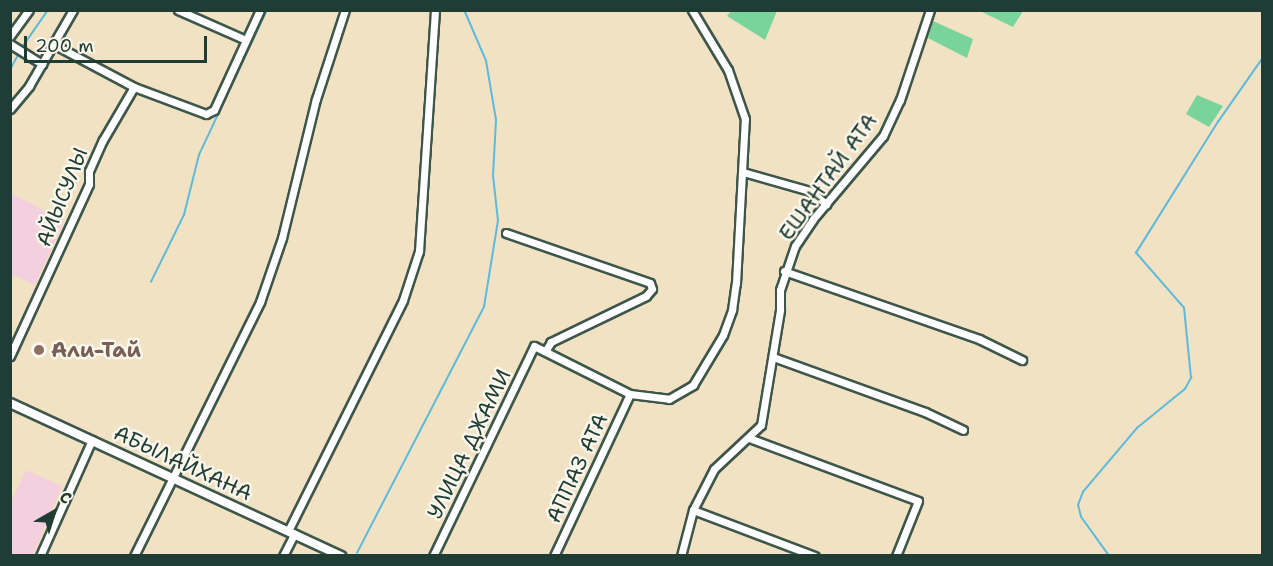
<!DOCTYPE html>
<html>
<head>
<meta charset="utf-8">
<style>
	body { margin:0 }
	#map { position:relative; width:1273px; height:566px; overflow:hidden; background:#f1e2c4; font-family:"Shantell Sans",sans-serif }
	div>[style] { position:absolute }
	.built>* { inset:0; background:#f4cfdd }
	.green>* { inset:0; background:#79d39a }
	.stream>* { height:1.5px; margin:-0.75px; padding:0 0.75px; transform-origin:0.75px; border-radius:0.75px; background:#5dbadb }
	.roads { filter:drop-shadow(2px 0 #3e564a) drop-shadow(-2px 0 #3e564a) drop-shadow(0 2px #3e564a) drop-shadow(0 -2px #3e564a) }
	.minor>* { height:7px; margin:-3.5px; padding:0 3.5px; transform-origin:3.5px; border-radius:3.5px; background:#fff }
	.major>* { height:8px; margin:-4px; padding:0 4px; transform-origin:4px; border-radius:4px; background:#fff }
	.dots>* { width:16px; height:16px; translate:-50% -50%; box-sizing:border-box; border:3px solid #fbf7ec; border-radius:50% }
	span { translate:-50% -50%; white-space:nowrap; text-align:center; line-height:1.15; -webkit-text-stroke:5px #fbf7ec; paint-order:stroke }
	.street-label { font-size:21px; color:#1f3d34 }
	.education-label { font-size:21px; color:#785e54; font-weight:700 }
	.left { translate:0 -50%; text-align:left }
	.frame { position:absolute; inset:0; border:12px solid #1f3d34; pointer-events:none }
	.north { position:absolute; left:24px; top:482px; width:60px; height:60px; -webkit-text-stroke:4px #fbf7ec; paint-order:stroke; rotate:39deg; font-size:16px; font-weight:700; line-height:24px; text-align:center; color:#1f3d34 }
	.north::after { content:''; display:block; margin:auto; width:21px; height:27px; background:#1f3d34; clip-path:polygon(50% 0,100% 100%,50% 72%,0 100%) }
	.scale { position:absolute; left:24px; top:36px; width:183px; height:27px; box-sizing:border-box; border:3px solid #1f3d34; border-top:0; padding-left:8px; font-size:18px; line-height:21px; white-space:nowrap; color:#1f3d34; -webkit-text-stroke:4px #fbf7ec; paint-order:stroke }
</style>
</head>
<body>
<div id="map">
	<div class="built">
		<div style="clip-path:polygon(11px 193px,64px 221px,35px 285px,11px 274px)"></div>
		<div style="clip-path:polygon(26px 470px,62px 486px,33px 555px,11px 555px,11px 502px)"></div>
	</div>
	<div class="green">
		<div style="clip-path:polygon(731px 11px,731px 10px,777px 11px,765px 40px,727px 16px)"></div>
		<div style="clip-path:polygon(980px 11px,1023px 11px,1013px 27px)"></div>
		<div style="clip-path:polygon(933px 21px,973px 39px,967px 58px,928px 38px)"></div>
		<div style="clip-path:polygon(1197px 95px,1223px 106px,1209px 127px,1186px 114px)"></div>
	</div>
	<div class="stream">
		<div style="left:21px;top:49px;width:47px;rotate:-55.3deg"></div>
		<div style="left:10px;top:70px;width:19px;rotate:-62deg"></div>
		<div style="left:151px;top:282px;width:75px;rotate:-63.8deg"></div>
		<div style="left:184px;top:215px;width:62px;rotate:-76deg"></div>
		<div style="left:199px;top:155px;width:160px;rotate:-64.9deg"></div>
		<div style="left:357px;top:553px;width:277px;rotate:-62.7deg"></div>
		<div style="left:484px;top:307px;width:87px;rotate:-80.8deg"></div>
		<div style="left:498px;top:221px;width:45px;rotate:-96.3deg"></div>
		<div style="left:493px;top:176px;width:56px;rotate:-86.9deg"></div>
		<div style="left:496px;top:120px;width:60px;rotate:-99.6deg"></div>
		<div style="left:486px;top:61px;width:56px;rotate:-113.3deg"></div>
		<div style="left:1109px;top:556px;width:48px;rotate:-125.7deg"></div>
		<div style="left:1081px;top:517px;width:12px;rotate:-104deg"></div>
		<div style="left:1078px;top:505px;width:14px;rotate:-69deg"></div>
		<div style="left:1083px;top:492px;width:84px;rotate:-49.8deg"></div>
		<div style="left:1137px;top:428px;width:62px;rotate:-39.1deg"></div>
		<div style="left:1185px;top:389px;width:13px;rotate:-61deg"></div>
		<div style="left:1191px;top:378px;width:70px;rotate:-95.7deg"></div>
		<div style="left:1184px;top:308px;width:73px;rotate:-131.1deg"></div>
		<div style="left:1136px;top:253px;width:155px;rotate:-58deg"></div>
		<div style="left:1218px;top:122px;width:77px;rotate:-55.1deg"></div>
	</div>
	<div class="roads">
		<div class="minor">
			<div style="left:178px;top:10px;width:74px;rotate:23.8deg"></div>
			<div style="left:10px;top:36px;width:32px;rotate:-54deg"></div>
			<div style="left:10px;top:44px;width:38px;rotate:32deg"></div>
			<div style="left:53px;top:44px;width:92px;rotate:28deg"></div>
			<div style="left:134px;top:87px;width:77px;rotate:20.6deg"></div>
			<div style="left:206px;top:114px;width:9px;rotate:-27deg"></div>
			<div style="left:214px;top:110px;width:110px;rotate:-65.3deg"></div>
			<div style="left:10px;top:109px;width:30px;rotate:-50deg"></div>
			<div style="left:29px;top:86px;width:88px;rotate:-59.9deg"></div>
			<div style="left:743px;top:172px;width:70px;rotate:15.8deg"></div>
			<div style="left:810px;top:191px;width:21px;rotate:39deg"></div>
			<div style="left:506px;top:233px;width:152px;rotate:19.1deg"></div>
			<div style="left:650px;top:283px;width:6px;rotate:72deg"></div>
			<div style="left:652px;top:289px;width:9px;rotate:131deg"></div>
			<div style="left:646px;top:296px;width:106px;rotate:154.2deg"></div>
			<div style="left:551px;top:342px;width:9px;rotate:122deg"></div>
			<div style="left:784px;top:271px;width:207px;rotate:19.2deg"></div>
			<div style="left:979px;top:339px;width:48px;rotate:26deg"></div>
			<div style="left:10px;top:356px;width:189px;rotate:-65.3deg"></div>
			<div style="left:89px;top:184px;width:13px;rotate:-90deg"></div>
			<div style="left:89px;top:171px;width:34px;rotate:-66deg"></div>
			<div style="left:103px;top:140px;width:61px;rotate:-59.7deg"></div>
			<div style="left:773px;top:357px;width:162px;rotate:19.9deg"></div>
			<div style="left:925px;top:412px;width:42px;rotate:25.3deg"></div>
			<div style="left:749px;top:438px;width:180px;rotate:20.4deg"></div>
			<div style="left:918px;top:501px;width:59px;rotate:111.8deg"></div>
			<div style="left:693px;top:510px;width:130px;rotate:20.7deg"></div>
			<div style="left:288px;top:531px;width:258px;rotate:-63.5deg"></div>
			<div style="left:403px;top:300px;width:52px;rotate:-71.9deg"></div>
			<div style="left:419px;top:251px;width:242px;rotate:-86.2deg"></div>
			<div style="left:40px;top:556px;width:127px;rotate:-65.9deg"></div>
			<div style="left:134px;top:556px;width:284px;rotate:-63.6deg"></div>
			<div style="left:260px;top:302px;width:68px;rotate:-71deg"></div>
			<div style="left:282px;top:238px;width:143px;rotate:-76.3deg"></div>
			<div style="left:316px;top:99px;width:94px;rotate:-72deg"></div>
			<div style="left:283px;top:556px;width:25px;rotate:-63deg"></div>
			<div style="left:433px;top:556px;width:233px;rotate:-64.3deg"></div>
			<div style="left:534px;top:346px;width:107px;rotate:26.6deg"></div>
			<div style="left:630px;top:394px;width:39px;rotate:7deg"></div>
			<div style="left:669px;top:399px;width:28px;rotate:-30deg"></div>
			<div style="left:693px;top:385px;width:58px;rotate:-59deg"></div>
			<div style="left:723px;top:335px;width:27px;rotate:-70deg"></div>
			<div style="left:732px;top:310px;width:27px;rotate:-82deg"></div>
			<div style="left:736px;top:283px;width:164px;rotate:-86.9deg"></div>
			<div style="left:745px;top:119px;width:52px;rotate:-109.1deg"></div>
			<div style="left:728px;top:70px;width:70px;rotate:-121deg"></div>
			<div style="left:554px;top:556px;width:179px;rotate:-64.9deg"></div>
			<div style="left:681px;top:556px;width:48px;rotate:-75.4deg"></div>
			<div style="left:693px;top:510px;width:46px;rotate:-62.9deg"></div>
			<div style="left:714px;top:469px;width:64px;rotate:-43.1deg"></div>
			<div style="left:761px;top:425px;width:117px;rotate:-80.6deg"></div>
			<div style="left:780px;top:310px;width:20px;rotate:-90deg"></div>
			<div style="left:780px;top:290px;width:46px;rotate:-71.2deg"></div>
			<div style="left:795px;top:246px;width:32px;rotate:-56deg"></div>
			<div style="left:813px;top:219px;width:109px;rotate:-49.9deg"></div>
			<div style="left:883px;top:136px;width:40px;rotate:-65deg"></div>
			<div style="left:900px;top:100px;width:95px;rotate:-71.6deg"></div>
		</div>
		<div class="major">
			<div style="left:10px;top:403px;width:365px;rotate:24.8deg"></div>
		</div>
	</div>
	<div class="dots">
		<div style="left:39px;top:350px;background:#8d6e63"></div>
	</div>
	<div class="street-label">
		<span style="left:828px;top:177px;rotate:-54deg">ЕШАНТАЙ АТА</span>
		<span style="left:62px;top:197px;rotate:-68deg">АЙЫСУЛЫ</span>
		<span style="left:469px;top:444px;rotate:-64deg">УЛИЦА ДЖАМИ</span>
		<span style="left:183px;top:463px;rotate:25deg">АБЫЛАЙХАНА</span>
		<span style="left:577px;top:468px;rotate:-65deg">АППАЗ АТА</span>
	</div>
	<div class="education-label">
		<span class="left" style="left:51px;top:350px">Али-Тай</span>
	</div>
	<div class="frame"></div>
	<div class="north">С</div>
	<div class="scale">200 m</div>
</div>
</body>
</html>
